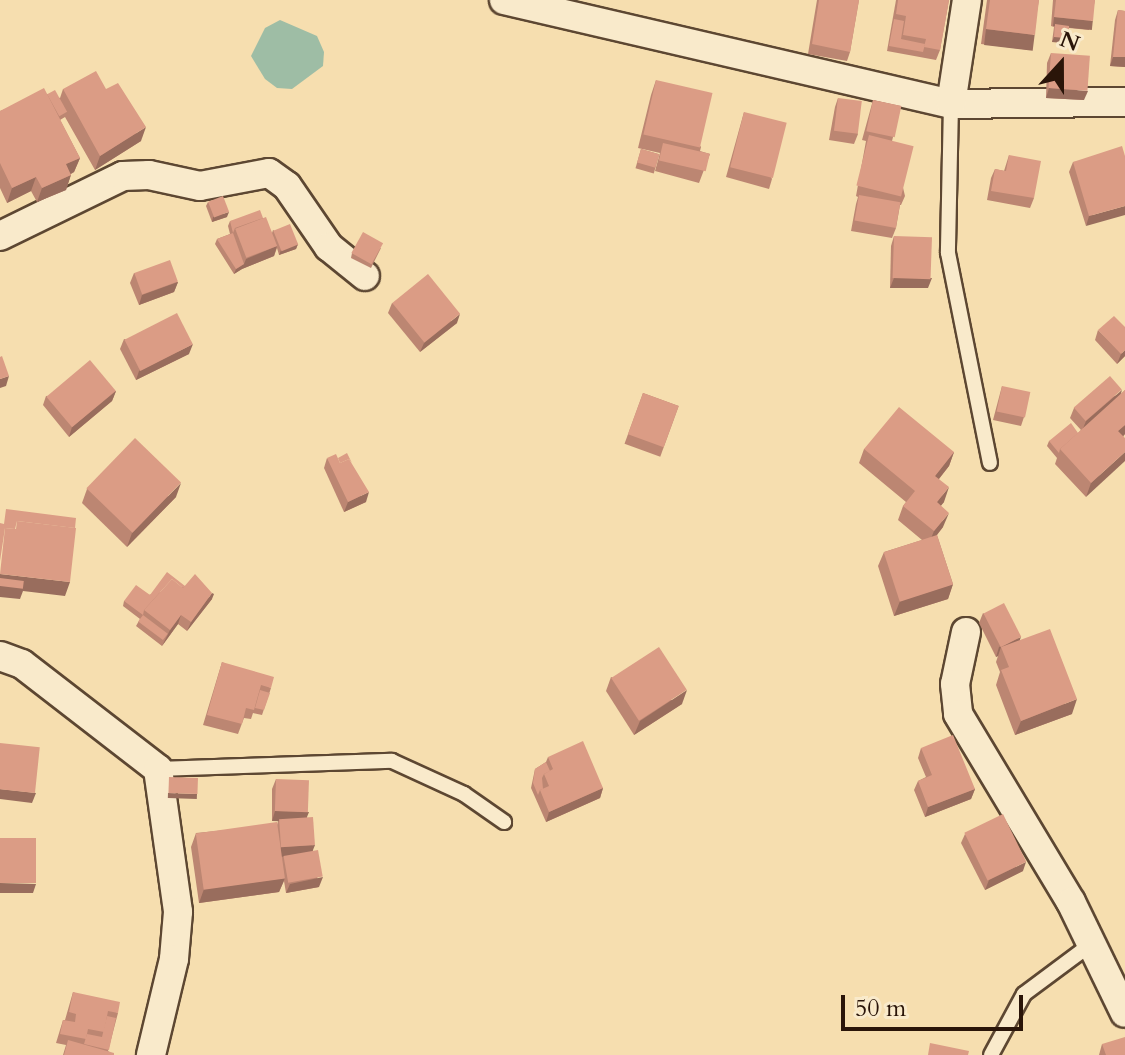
<!DOCTYPE html>
<html>
<head>
<meta charset="utf-8">
<style>
	body { margin:0 }
	#map { position:relative; width:1125px; height:1055px; overflow:hidden; background:#f6deaf; font-family:Cardo,serif }
	div>[style] { position:absolute }
	.water>* { inset:0; background:#9ebda5 }
	.roads { filter:drop-shadow(2px 0 #5d4732) drop-shadow(-2px 0 #5d4732) drop-shadow(0 2px #5d4732) drop-shadow(0 -2px #5d4732) }
	.service>* { height:14px; margin:-7px; padding:0 7px; transform-origin:7px; border-radius:7px; background:#f9eacb }
	.minor>* { height:28px; margin:-14px; padding:0 14px; transform-origin:14px; border-radius:14px; background:#f9eacb }
	.wall>* { inset:0; background:#bc8672; transform-origin:0 0 }
	.shaded-wall>* { inset:0; background:#996d5d; transform-origin:0 0 }
	.building>* { inset:0; background:#db9c85; transform-origin:0 0 }
	span { translate:-50% -50%; white-space:nowrap; text-align:center; line-height:1.15; -webkit-text-stroke:6px #f9eacb; paint-order:stroke }
	.north { position:absolute; left:1021px; top:24px; width:80px; height:80px; -webkit-text-stroke:6px #f9eacb; paint-order:stroke; rotate:21deg; font-size:22px; font-weight:700; line-height:32px; text-align:center; color:#2a1509 }
	.north::after { content:''; display:block; margin:auto; width:28px; height:36px; background:#2a1509; clip-path:polygon(50% 0,100% 100%,50% 72%,0 100%) }
	.scale { position:absolute; left:841px; top:995px; width:182px; height:36px; box-sizing:border-box; border:4px solid #2a1509; border-top:0; padding-left:10px; font-size:24px; line-height:28px; white-space:nowrap; color:#2a1509; -webkit-text-stroke:6px #f9eacb; paint-order:stroke }
</style>
</head>
<body>
<div id="map">
	<div class="water">
		<div style="clip-path:polygon(280px 20px,317px 36px,324px 52px,323px 66px,292px 89px,277px 88px,265px 79px,251px 56px,265px 28px)"></div>
	</div>
	<div class="roads">
		<div class="service">
			<div style="left:951px;top:104px;width:149px;rotate:91.2deg"></div>
			<div style="left:948px;top:253px;width:214px;rotate:78.7deg"></div>
			<div style="left:158px;top:769px;width:234px;rotate:-2deg"></div>
			<div style="left:392px;top:761px;width:79px;rotate:24.6deg"></div>
			<div style="left:464px;top:794px;width:49px;rotate:35deg"></div>
			<div style="left:991px;top:1055px;width:69px;rotate:-61.6deg"></div>
			<div style="left:1024px;top:994px;width:84px;rotate:-36.7deg"></div>
		</div>
		<div class="minor">
			<div style="left:504px;top:0;width:459px;rotate:13.1deg"></div>
			<div style="left:951px;top:104px;width:174px;rotate:-0.7deg"></div>
			<div style="left:951px;top:104px;width:105px;rotate:-81.3deg"></div>
			<div style="left:0;top:236px;width:137px;rotate:-26deg"></div>
			<div style="left:123px;top:176px;width:26px;rotate:-2deg"></div>
			<div style="left:149px;top:175px;width:52px;rotate:12.2deg"></div>
			<div style="left:200px;top:186px;width:70px;rotate:-10.7deg"></div>
			<div style="left:269px;top:173px;width:22px;rotate:36deg"></div>
			<div style="left:287px;top:186px;width:74px;rotate:55.5deg"></div>
			<div style="left:329px;top:247px;width:46px;rotate:38.9deg"></div>
			<div style="left:966px;top:632px;width:53px;rotate:101.9deg"></div>
			<div style="left:955px;top:684px;width:30px;rotate:84deg"></div>
			<div style="left:958px;top:714px;width:219px;rotate:59deg"></div>
			<div style="left:1071px;top:902px;width:123px;rotate:64.1deg"></div>
			<div style="left:0;top:656px;width:23px;rotate:20deg"></div>
			<div style="left:22px;top:664px;width:172px;rotate:37.7deg"></div>
			<div style="left:158px;top:769px;width:144px;rotate:82deg"></div>
			<div style="left:178px;top:912px;width:47px;rotate:94.9deg"></div>
			<div style="left:174px;top:959px;width:99px;rotate:103.5deg"></div>
		</div>
	</div>
	<div class="wall">
		<div style="clip-path:polygon(817px 0,859px 0,850px 52px,847px 61px,808px 54px)"></div>
		<div style="clip-path:polygon(896px 0,949px 0,940px 50px,936px 60px,887px 51px)"></div>
		<div style="clip-path:polygon(987px 0,1039px 0,1030px 50px,981px 44px)"></div>
		<div style="clip-path:polygon(1053px 0,1095px 0,1089px 30px,1069px 28px,1067px 43px,1052px 42px,1054px 27px,1051px 26px)"></div>
		<div style="clip-path:polygon(1118px 10px,1125px 11px,1125px 67px,1110px 66px,1115px 20px)"></div>
		<div style="clip-path:polygon(1051px 53px,1084px 100px,1046px 98px,1047px 63px)"></div>
		<div style="clip-path:polygon(656px 80px,701px 147px,700px 151px,710px 154px,699px 183px,655px 171px,660px 153px,638px 148px,651px 95px)"></div>
		<div style="clip-path:polygon(63px 89px,106px 89px,141px 141px,95px 170px,65px 117px,60px 120px,80px 158px,74px 172px,71px 174px,66px 190px,37px 202px,31px 191px,7px 203px,0 188px,0 111px,47px 94px,60px 98px)"></div>
		<div style="clip-path:polygon(838px 98px,858px 134px,854px 144px,829px 140px,835px 107px)"></div>
		<div style="clip-path:polygon(873px 100px,901px 106px,892px 141px,905px 196px,901px 205px,900px 205px,896px 228px,892px 238px,851px 231px,856px 204px,858px 197px,856px 196px,866px 141px,862px 140px)"></div>
		<div style="clip-path:polygon(744px 112px,772px 179px,769px 189px,726px 177px)"></div>
		<div style="left:641px;top:149px;width:19px;height:20px;rotate:16deg"></div>
		<div style="clip-path:polygon(1009px 155px,1034px 198px,1030px 208px,987px 200px,991px 178px,995px 169px,1004px 171px)"></div>
		<div style="clip-path:polygon(1125px 156px,1086px 226px,1069px 172px,1073px 162px)"></div>
		<div style="clip-path:polygon(208px 202px,227px 217px,212px 222px,206px 206px)"></div>
		<div style="clip-path:polygon(263px 218px,272px 233px,273px 230px,298px 244px,296px 249px,279px 255px,277px 248px,274px 256px,242px 269px,234px 274px,215px 244px,217px 239px,230px 234px,228px 226px,230px 221px)"></div>
		<div style="clip-path:polygon(894px 236px,928px 288px,890px 288px,891px 246px)"></div>
		<div style="clip-path:polygon(381px 248px,371px 268px,351px 258px,352px 253px)"></div>
		<div style="clip-path:polygon(134px 273px,178px 282px,174px 292px,139px 305px,130px 283px)"></div>
		<div style="clip-path:polygon(392px 303px,457px 323px,420px 352px,388px 313px)"></div>
		<div style="clip-path:polygon(1098px 330px,1125px 356px,1117px 364px,1095px 340px)"></div>
		<div style="clip-path:polygon(124px 339px,189px 354px,136px 380px,120px 349px)"></div>
		<div style="clip-path:polygon(1002px 386px,1024px 417px,1021px 426px,993px 420px)"></div>
		<div style="clip-path:polygon(1125px 390px,1125px 434px,1086px 497px,1055px 464px,1057px 458px,1047px 446px,1049px 441px,1078px 433px,1081px 430px,1070px 418px,1074px 408px,1121px 394px)"></div>
		<div style="clip-path:polygon(116px 391px,112px 401px,69px 437px,43px 405px,46px 396px)"></div>
		<div style="left:643px;top:393px;width:38px;height:54px;rotate:20deg"></div>
		<div style="clip-path:polygon(864px 449px,954px 452px,949px 466px,939px 479px,944px 502px,940px 506px,943px 527px,937px 535px,953px 584px,948px 599px,894px 616px,878px 566px,884px 552px,922px 540px,898px 520px,903px 506px,906px 502px,859px 463px)"></div>
		<div style="clip-path:polygon(327px 458px,366px 502px,344px 512px,324px 468px)"></div>
		<div style="clip-path:polygon(87px 489px,176px 497px,127px 547px,82px 503px)"></div>
		<div style="clip-path:polygon(185px 586px,212px 599px,187px 631px,178px 624px,162px 646px,136px 626px,140px 619px,123px 606px,124px 601px)"></div>
		<div style="clip-path:polygon(983px 613px,1020px 640px,1072px 714px,1015px 735px,996px 685px,1000px 672px,996px 662px,998px 656px,996px 657px,979px 623px)"></div>
		<div style="clip-path:polygon(222px 662px,271px 688px,262px 715px,253px 713px,251px 719px,244px 718px,238px 734px,203px 725px)"></div>
		<div style="clip-path:polygon(611px 677px,682px 704px,634px 735px,606px 691px)"></div>
		<div style="clip-path:polygon(921px 748px,975px 789px,971px 799px,925px 817px,914px 790px,918px 781px,926px 777px,918px 758px)"></div>
		<div style="clip-path:polygon(548px 757px,603px 788px,600px 798px,546px 822px,531px 788px,535px 769px,546px 762px)"></div>
		<div style="clip-path:polygon(276px 779px,307px 817px,319px 887px,286px 893px,284px 881px,279px 892px,199px 903px,191px 847px,196px 833px,277px 825px,278px 821px,272px 821px,272px 789px)"></div>
		<div style="clip-path:polygon(965px 834px,1023px 871px,985px 890px,961px 843px)"></div>
		<div style="clip-path:polygon(73px 992px,118px 1013px,108px 1051px,114px 1055px,63px 1055px,66px 1045px,56px 1043px,63px 1020px,65px 1020px)"></div>
		<div style="clip-path:polygon(1102px 1044px,1125px 1055px,1099px 1055px)"></div>
	</div>
	<div class="shaded-wall">
		<div style="left:1054px;top:17px;width:39px;height:9px;rotate:6deg"></div>
		<div style="left:986px;top:29px;width:49px;height:16px;rotate:7deg"></div>
		<div style="clip-path:polygon(1054px 37px,1069px 38px,1067px 43px,1052px 42px)"></div>
		<div style="clip-path:polygon(1113px 57px,1125px 57px,1125px 67px,1110px 66px)"></div>
		<div style="clip-path:polygon(1049px 88px,1088px 91px,1084px 100px,1046px 98px)"></div>
		<div style="clip-path:polygon(146px 127px,141px 141px,95px 170px,100px 156px)"></div>
		<div style="clip-path:polygon(80px 158px,74px 172px,61px 179px,66px 164px)"></div>
		<div style="clip-path:polygon(71px 175px,66px 190px,37px 202px,42px 188px)"></div>
		<div style="clip-path:polygon(36px 177px,31px 191px,7px 203px,12px 188px)"></div>
		<div style="clip-path:polygon(1125px 206px,1125px 215px,1086px 226px,1089px 216px)"></div>
		<div style="clip-path:polygon(229px 212px,227px 217px,212px 222px,213px 217px)"></div>
		<div style="clip-path:polygon(298px 244px,296px 249px,279px 255px,281px 250px)"></div>
		<div style="clip-path:polygon(277px 246px,274px 256px,242px 269px,234px 274px,236px 269px,244px 264px,246px 259px)"></div>
		<div style="clip-path:polygon(894px 278px,932px 278px,928px 288px,890px 288px)"></div>
		<div style="clip-path:polygon(178px 282px,174px 292px,139px 305px,142px 295px)"></div>
		<div style="clip-path:polygon(460px 314px,457px 323px,420px 352px,424px 343px)"></div>
		<div style="clip-path:polygon(193px 344px,189px 354px,136px 380px,139px 371px)"></div>
		<div style="clip-path:polygon(1125px 350px,1125px 356px,1117px 364px,1121px 354px)"></div>
		<div style="clip-path:polygon(9px 376px,6px 386px,0 388px,0 379px)"></div>
		<div style="clip-path:polygon(1122px 390px,1119px 400px,1082px 431px,1086px 421px)"></div>
		<div style="clip-path:polygon(116px 391px,112px 401px,69px 437px,72px 427px)"></div>
		<div style="clip-path:polygon(1125px 425px,1125px 434px,1113px 445px,1118px 431px)"></div>
		<div style="clip-path:polygon(954px 452px,949px 466px,930px 490px,935px 476px)"></div>
		<div style="clip-path:polygon(1125px 452px,1125px 461px,1086px 497px,1091px 483px)"></div>
		<div style="clip-path:polygon(181px 483px,176px 497px,127px 547px,132px 533px)"></div>
		<div style="clip-path:polygon(949px 487px,944px 502px,932px 517px,937px 502px)"></div>
		<div style="clip-path:polygon(369px 492px,366px 502px,344px 512px,348px 502px)"></div>
		<div style="clip-path:polygon(949px 513px,943px 527px,928px 546px,934px 531px)"></div>
		<div style="clip-path:polygon(0 574px,70px 582px,65px 596px,23px 591px,20px 599px,0 597px)"></div>
		<div style="clip-path:polygon(953px 584px,948px 599px,894px 616px,900px 601px)"></div>
		<div style="clip-path:polygon(212px 593px,214px 594px,212px 599px,187px 631px,191px 622px)"></div>
		<div style="clip-path:polygon(181px 615px,178px 624px,162px 646px,170px 630px)"></div>
		<div style="clip-path:polygon(1021px 637px,1017px 647px,1001px 647px,998px 656px,996px 657px,999px 647px)"></div>
		<div style="clip-path:polygon(687px 690px,682px 704px,634px 735px,640px 721px)"></div>
		<div style="clip-path:polygon(1077px 699px,1072px 714px,1015px 735px,1021px 721px)"></div>
		<div style="clip-path:polygon(603px 788px,600px 798px,546px 822px,549px 812px)"></div>
		<div style="clip-path:polygon(0 789px,36px 793px,32px 803px,0 799px)"></div>
		<div style="clip-path:polygon(975px 789px,971px 799px,925px 817px,928px 807px)"></div>
		<div style="left:168px;top:793px;width:29px;height:5px;rotate:2deg"></div>
		<div style="clip-path:polygon(275px 811px,309px 812px,305px 822px,272px 821px)"></div>
		<div style="clip-path:polygon(315px 845px,311px 855px,277px 857px,281px 847px)"></div>
		<div style="clip-path:polygon(1026px 862px,1023px 871px,985px 890px,989px 880px)"></div>
		<div style="clip-path:polygon(323px 877px,319px 887px,286px 893px,290px 884px)"></div>
		<div style="clip-path:polygon(285px 878px,279px 892px,199px 903px,204px 889px)"></div>
		<div style="clip-path:polygon(0 883px,36px 884px,33px 893px,0 893px)"></div>
	</div>
	<div class="building">
		<div style="clip-path:polygon(819px 0,859px 0,850px 52px,812px 44px)"></div>
		<div style="clip-path:polygon(898px 0,949px 0,940px 50px,924px 47px,926px 39px,903px 35px,906px 16px,896px 14px)"></div>
		<div style="clip-path:polygon(990px 0,1039px 0,1035px 35px,986px 29px)"></div>
		<div style="clip-path:polygon(1056px 0,1095px 0,1093px 21px,1054px 17px)"></div>
		<div style="clip-path:polygon(1118px 10px,1125px 11px,1125px 57px,1113px 57px)"></div>
		<div style="clip-path:polygon(894px 19px,904px 21px,901px 39px,925px 44px,923px 52px,889px 46px)"></div>
		<div style="clip-path:polygon(1055px 24px,1069px 26px,1069px 38px,1054px 37px)"></div>
		<div style="left:1051px;top:53px;width:39px;height:35px;rotate:4deg"></div>
		<div style="clip-path:polygon(96px 71px,106px 89px,118px 83px,146px 127px,100px 156px,63px 89px)"></div>
		<div style="left:656px;top:80px;width:58px;height:56px;rotate:13deg"></div>
		<div style="clip-path:polygon(44px 88px,80px 158px,66px 164px,71px 175px,42px 188px,36px 177px,12px 188px,0 163px,0 111px)"></div>
		<div style="left:55px;top:90px;width:25px;height:9px;rotate:61deg"></div>
		<div style="left:838px;top:98px;width:24px;height:33px;rotate:7deg"></div>
		<div style="left:873px;top:100px;width:29px;height:32px;rotate:12deg"></div>
		<div style="left:744px;top:112px;width:44px;height:57px;rotate:14deg"></div>
		<div style="left:869px;top:135px;width:46px;height:52px;rotate:14deg"></div>
		<div style="left:663px;top:143px;width:48px;height:18px;rotate:13deg"></div>
		<div style="clip-path:polygon(1122px 146px,1125px 156px,1125px 206px,1089px 216px,1073px 162px)"></div>
		<div style="left:641px;top:149px;width:19px;height:14px;rotate:16deg"></div>
		<div style="clip-path:polygon(1009px 155px,1041px 161px,1034px 198px,991px 191px,995px 169px,1006px 171px)"></div>
		<div style="left:859px;top:195px;width:42px;height:26px;rotate:10deg"></div>
		<div style="left:223px;top:196px;width:17px;height:16px;rotate:69deg"></div>
		<div style="clip-path:polygon(260px 210px,263px 218px,235px 228px,233px 233px,230px 221px)"></div>
		<div style="left:266px;top:217px;width:31px;height:33px;rotate:69deg"></div>
		<div style="left:290px;top:224px;width:22px;height:18px;rotate:68deg"></div>
		<div style="left:363px;top:232px;width:23px;height:24px;rotate:29deg"></div>
		<div style="clip-path:polygon(233px 233px,244px 264px,236px 269px,217px 239px)"></div>
		<div style="left:894px;top:236px;width:38px;height:42px;rotate:2deg"></div>
		<div style="left:170px;top:260px;width:23px;height:38px;rotate:70deg"></div>
		<div style="left:428px;top:274px;width:51px;height:46px;rotate:51deg"></div>
		<div style="left:177px;top:313px;width:35px;height:59px;rotate:63deg"></div>
		<div style="clip-path:polygon(1114px 316px,1125px 327px,1125px 350px,1121px 354px,1098px 330px)"></div>
		<div style="clip-path:polygon(2px 356px,9px 376px,0 379px,0 357px)"></div>
		<div style="left:90px;top:360px;width:40px;height:57px;rotate:50deg"></div>
		<div style="left:1110px;top:376px;width:18px;height:48px;rotate:49deg"></div>
		<div style="left:1002px;top:386px;width:29px;height:26px;rotate:12deg"></div>
		<div style="clip-path:polygon(1125px 390px,1125px 425px,1118px 431px,1125px 438px,1125px 452px,1091px 483px,1060px 449px)"></div>
		<div style="left:643px;top:393px;width:38px;height:44px;rotate:20deg"></div>
		<div style="clip-path:polygon(899px 407px,954px 452px,935px 476px,949px 487px,937px 502px,949px 513px,934px 531px,903px 506px,915px 491px,864px 449px)"></div>
		<div style="clip-path:polygon(1071px 423px,1078px 433px,1060px 449px,1059px 453px,1049px 441px)"></div>
		<div style="left:135px;top:438px;width:64px;height:70px;rotate:44deg"></div>
		<div style="clip-path:polygon(347px 453px,352px 463px,349px 459px,340px 463px,338px 458px)"></div>
		<div style="clip-path:polygon(336px 454px,340px 463px,349px 459px,369px 492px,348px 502px,327px 458px)"></div>
		<div style="clip-path:polygon(6px 509px,76px 518px,75px 528px,17px 521px,15px 529px,5px 528px,0 561px,0 523px,4px 524px)"></div>
		<div style="clip-path:polygon(17px 521px,76px 528px,70px 582px,0 574px,5px 528px,16px 529px)"></div>
		<div style="left:937px;top:535px;width:52px;height:56px;rotate:72deg"></div>
		<div style="clip-path:polygon(167px 572px,185px 586px,183px 588px,172px 579px,144px 610px,143px 615px,124px 601px,136px 585px,150px 595px)"></div>
		<div style="clip-path:polygon(195px 574px,212px 593px,191px 622px,181px 615px,170px 630px,144px 610px,172px 579px,183px 588px)"></div>
		<div style="left:0;top:578px;width:24px;height:8px;rotate:7deg"></div>
		<div style="left:1004px;top:603px;width:38px;height:23px;rotate:63deg"></div>
		<div style="left:143px;top:615px;width:31px;height:8px;rotate:37deg"></div>
		<div style="clip-path:polygon(1050px 629px,1077px 699px,1021px 721px,1001px 670px,1009px 667px,1001px 647px)"></div>
		<div style="left:659px;top:647px;width:51px;height:57px;rotate:57deg"></div>
		<div style="clip-path:polygon(222px 662px,274px 677px,271px 688px,261px 685px,254px 710px,246px 708px,242px 724px,207px 715px)"></div>
		<div style="clip-path:polygon(260px 690px,270px 693px,264px 710px,255px 708px)"></div>
		<div style="clip-path:polygon(953px 735px,975px 789px,928px 807px,918px 781px,932px 775px,921px 748px)"></div>
		<div style="clip-path:polygon(583px 741px,603px 788px,549px 812px,540px 790px,549px 786px,544px 774px,553px 769px,548px 757px)"></div>
		<div style="left:0;top:743px;width:40px;height:46px;rotate:6deg"></div>
		<div style="clip-path:polygon(546px 762px,550px 771px,544px 774px,542px 778px,543px 789px,540px 790px,538px 795px,533px 783px,535px 769px)"></div>
		<div style="left:169px;top:777px;width:29px;height:16px;rotate:2deg"></div>
		<div style="left:276px;top:779px;width:33px;height:32px;rotate:2deg"></div>
		<div style="left:1003px;top:814px;width:53px;height:43px;rotate:64deg"></div>
		<div style="left:313px;top:817px;width:28px;height:34px;rotate:86deg"></div>
		<div style="left:277px;top:822px;width:57px;height:82px;rotate:82deg"></div>
		<div style="left:0;top:838px;width:36px;height:45px"></div>
		<div style="left:318px;top:850px;width:27px;height:35px;rotate:80deg"></div>
		<div style="clip-path:polygon(73px 992px,120px 1002px,118px 1013px,108px 1011px,104px 1032px,88px 1029px,86px 1039px,60px 1034px,63px 1020px,75px 1022px,76px 1014px,69px 1012px)"></div>
		<div style="clip-path:polygon(107px 1016px,116px 1018px,109px 1050px,84px 1044px,87px 1034px,102px 1037px)"></div>
		<div style="clip-path:polygon(1125px 1037px,1125px 1055px,1106px 1055px,1102px 1044px)"></div>
		<div style="clip-path:polygon(68px 1040px,114px 1053px,114px 1055px,64px 1055px)"></div>
		<div style="clip-path:polygon(930px 1043px,969px 1051px,968px 1055px,928px 1055px)"></div>
	</div>
	<div class="north">N</div>
	<div class="scale">50 m</div>
</div>
</body>
</html>
